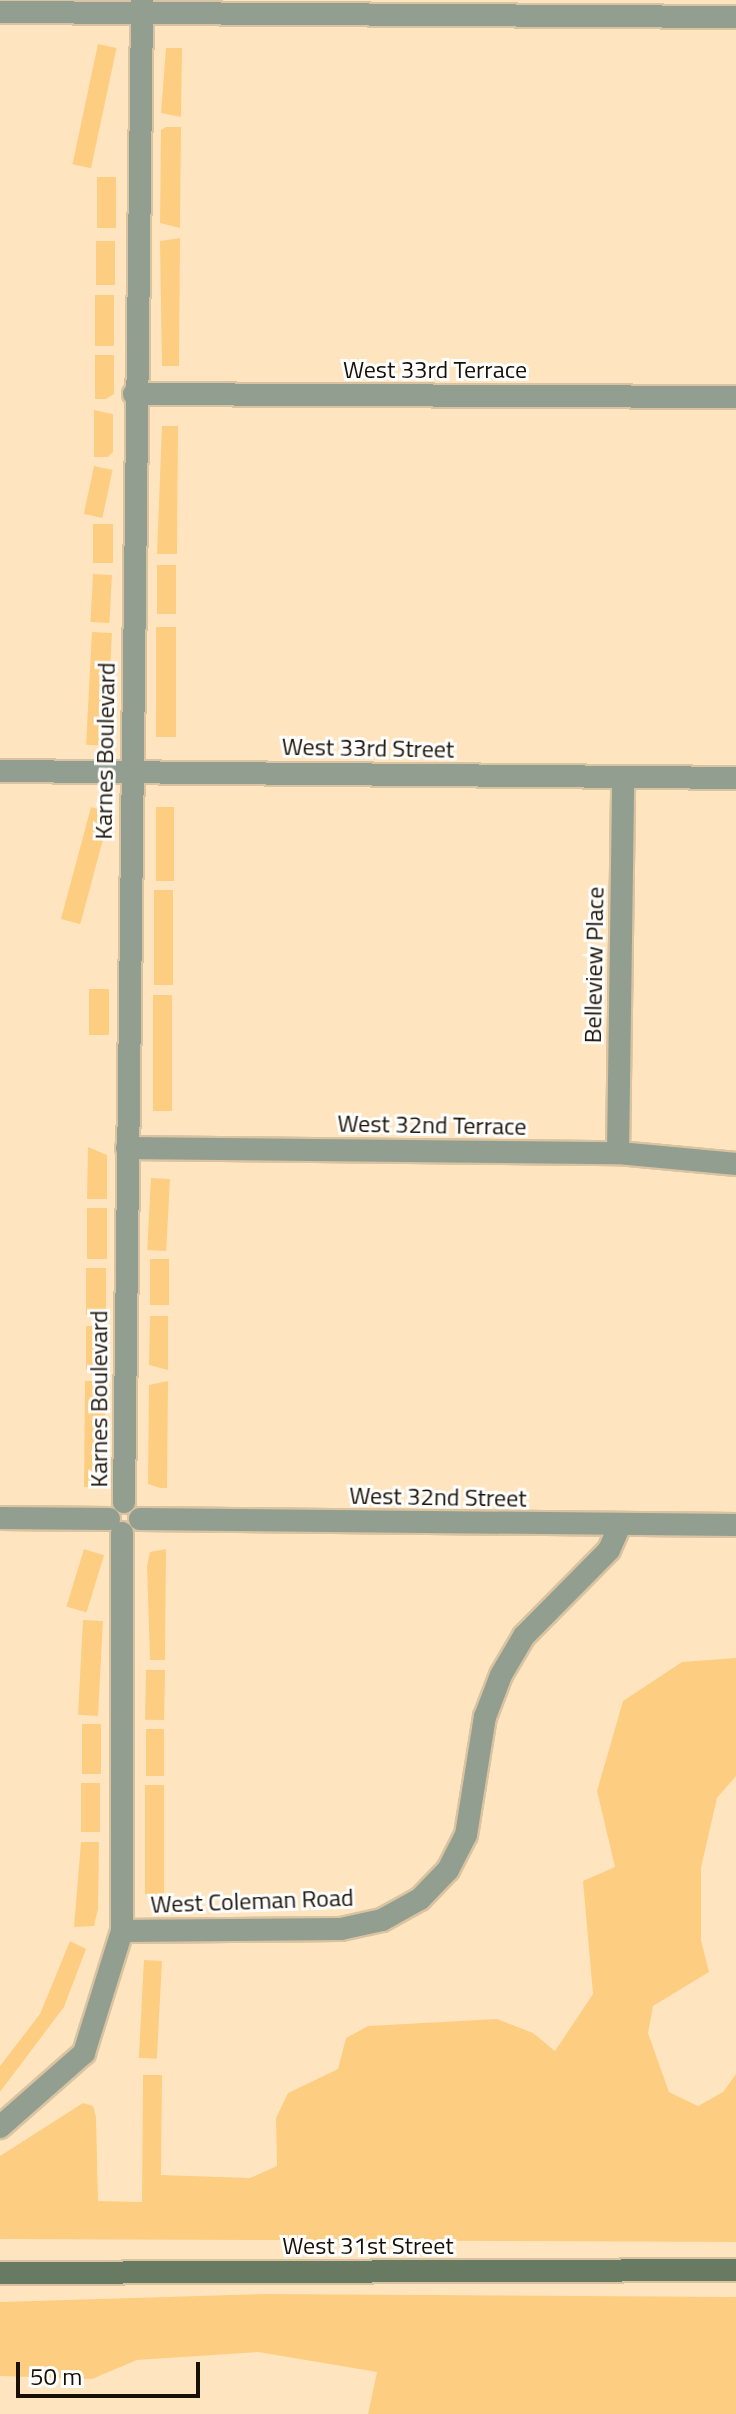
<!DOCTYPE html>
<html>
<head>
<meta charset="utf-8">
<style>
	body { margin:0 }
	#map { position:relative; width:736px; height:2414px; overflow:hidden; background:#ffe5bf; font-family:"Titillium Web",sans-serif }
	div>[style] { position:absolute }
	.green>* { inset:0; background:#fdce82; transform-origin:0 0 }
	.roads { filter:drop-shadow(2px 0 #dac3a1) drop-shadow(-2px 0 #dac3a1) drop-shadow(0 2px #dac3a1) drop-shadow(0 -2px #dac3a1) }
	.minor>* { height:22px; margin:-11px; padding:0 11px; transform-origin:11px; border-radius:11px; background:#929e8f }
	.secondary>* { height:22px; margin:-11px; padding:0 11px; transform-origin:11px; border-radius:11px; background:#697a63 }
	span { translate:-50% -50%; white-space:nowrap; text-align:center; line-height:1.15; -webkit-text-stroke:6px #fff; paint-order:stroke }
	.street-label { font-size:24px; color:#191004 }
	.scale { position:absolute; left:16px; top:2362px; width:184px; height:36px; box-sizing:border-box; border:4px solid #191004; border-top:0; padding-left:10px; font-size:24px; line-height:28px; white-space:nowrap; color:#191004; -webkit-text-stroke:6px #fff; paint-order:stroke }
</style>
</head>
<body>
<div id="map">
	<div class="green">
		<div style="left:98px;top:44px;width:19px;height:123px;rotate:12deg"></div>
		<div style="clip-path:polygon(166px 48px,182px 48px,181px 117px,161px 113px)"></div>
		<div style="clip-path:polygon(166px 127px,181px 127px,180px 228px,160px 223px,161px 130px)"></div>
		<div style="left:97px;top:177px;width:19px;height:51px"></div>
		<div style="clip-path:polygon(180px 238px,179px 366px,162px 366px,160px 241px)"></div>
		<div style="left:115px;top:241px;width:44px;height:19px;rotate:90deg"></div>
		<div style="left:95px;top:295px;width:19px;height:51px"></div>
		<div style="clip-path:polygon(95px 355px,114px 355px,114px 394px,106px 399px,95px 399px)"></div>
		<div style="clip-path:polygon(94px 410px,113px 414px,113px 452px,108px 457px,94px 457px)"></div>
		<div style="clip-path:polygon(162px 426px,178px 426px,177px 554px,157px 554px)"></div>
		<div style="left:94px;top:466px;width:19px;height:49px;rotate:12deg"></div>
		<div style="left:93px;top:524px;width:20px;height:39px"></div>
		<div style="left:157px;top:565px;width:19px;height:49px"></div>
		<div style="left:93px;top:574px;width:19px;height:48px;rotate:3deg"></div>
		<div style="left:156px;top:627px;width:20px;height:110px"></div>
		<div style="left:92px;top:632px;width:20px;height:113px;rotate:3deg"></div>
		<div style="left:91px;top:807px;width:20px;height:116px;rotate:15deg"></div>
		<div style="left:156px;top:807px;width:18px;height:74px"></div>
		<div style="left:154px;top:890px;width:19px;height:95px"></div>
		<div style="left:89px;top:989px;width:20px;height:46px"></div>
		<div style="left:153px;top:995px;width:19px;height:116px"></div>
		<div style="clip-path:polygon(88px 1147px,107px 1155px,107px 1199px,87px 1199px)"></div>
		<div style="left:151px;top:1178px;width:19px;height:72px;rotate:3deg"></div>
		<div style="left:87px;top:1208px;width:20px;height:51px"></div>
		<div style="left:150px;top:1259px;width:19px;height:46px"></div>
		<div style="left:86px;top:1268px;width:20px;height:47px"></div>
		<div style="clip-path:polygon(150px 1316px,168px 1316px,168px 1370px,149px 1365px)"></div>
		<div style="left:86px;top:1326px;width:20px;height:43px"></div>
		<div style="clip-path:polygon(85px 1381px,105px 1381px,105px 1483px,96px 1487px,84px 1487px)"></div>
		<div style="clip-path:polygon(168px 1381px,167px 1488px,160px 1488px,148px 1484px,149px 1385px)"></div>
		<div style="left:84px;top:1549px;width:21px;height:60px;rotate:17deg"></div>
		<div style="clip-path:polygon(166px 1549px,165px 1660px,150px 1660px,147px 1566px,150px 1552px)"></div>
		<div style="left:83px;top:1620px;width:20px;height:95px;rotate:3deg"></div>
		<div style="clip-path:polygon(736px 1658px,736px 1776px,717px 1798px,701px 1868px,701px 1940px,709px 1972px,653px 2006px,648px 2033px,669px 2092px,698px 2106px,723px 2092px,736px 2074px,736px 2242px,0 2239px,0 2156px,83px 2103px,93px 2106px,96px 2117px,98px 2201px,142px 2202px,143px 2075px,162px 2075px,161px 2175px,250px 2178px,277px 2166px,276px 2118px,288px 2093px,338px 2069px,346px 2038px,368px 2026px,497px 2019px,533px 2033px,555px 2051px,593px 1994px,583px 1881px,615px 1867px,597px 1791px,623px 1701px,682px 1662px)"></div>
		<div style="left:165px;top:1670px;width:50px;height:19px;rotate:91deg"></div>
		<div style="left:82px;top:1724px;width:19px;height:50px"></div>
		<div style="left:146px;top:1729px;width:18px;height:47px"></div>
		<div style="left:81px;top:1783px;width:19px;height:49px"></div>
		<div style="left:145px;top:1785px;width:19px;height:109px"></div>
		<div style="clip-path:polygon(81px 1842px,99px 1842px,98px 1909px,94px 1926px,74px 1927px)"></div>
		<div style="clip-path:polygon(70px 1941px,86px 1949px,64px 2007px,0 2092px,0 2066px,40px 2014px)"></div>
		<div style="left:144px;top:1960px;width:18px;height:98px;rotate:3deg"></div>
		<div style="clip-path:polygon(266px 2294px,736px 2297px,736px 2414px,368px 2414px,377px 2372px,258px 2352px,137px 2360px,92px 2379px,0 2376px,0 2302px)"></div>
	</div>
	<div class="roads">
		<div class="minor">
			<div style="left:0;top:12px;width:736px;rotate:0.39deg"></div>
			<div style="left:134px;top:394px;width:602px;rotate:0.29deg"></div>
			<div style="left:0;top:771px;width:736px;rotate:0.54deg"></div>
			<div style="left:127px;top:1148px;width:491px;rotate:0.6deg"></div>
			<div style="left:618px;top:1153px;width:119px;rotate:5.3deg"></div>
			<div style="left:618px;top:1153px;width:376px;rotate:-89.2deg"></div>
			<div style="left:124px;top:1502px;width:1502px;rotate:-89.31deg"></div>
			<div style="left:0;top:1518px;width:109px;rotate:0.5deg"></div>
			<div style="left:140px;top:1519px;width:596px;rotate:0.58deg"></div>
			<div style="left:122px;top:1931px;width:219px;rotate:-0.5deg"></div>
			<div style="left:341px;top:1929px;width:42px;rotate:-12.4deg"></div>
			<div style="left:382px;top:1920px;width:43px;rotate:-28.9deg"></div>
			<div style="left:420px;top:1899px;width:40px;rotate:-46deg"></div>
			<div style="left:448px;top:1870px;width:39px;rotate:-63deg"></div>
			<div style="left:466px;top:1835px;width:120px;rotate:-80.9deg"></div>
			<div style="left:485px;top:1717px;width:45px;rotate:-69.1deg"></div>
			<div style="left:501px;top:1675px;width:45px;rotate:-59.5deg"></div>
			<div style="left:524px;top:1636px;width:121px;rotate:-45.3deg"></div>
			<div style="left:609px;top:1550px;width:27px;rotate:-66deg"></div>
			<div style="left:0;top:2127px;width:112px;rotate:-41.4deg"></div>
			<div style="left:84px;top:2053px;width:128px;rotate:-72.7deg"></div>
			<div style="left:122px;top:1931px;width:398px;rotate:-90deg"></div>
		</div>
		<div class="secondary">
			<div style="left:0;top:2273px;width:736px;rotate:-0.23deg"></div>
		</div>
	</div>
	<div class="street-label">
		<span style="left:435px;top:370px">West 33rd Terrace</span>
		<span style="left:368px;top:748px;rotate:1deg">West 33rd Street</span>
		<span style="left:105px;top:751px;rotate:-89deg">Karnes Boulevard</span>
		<span style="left:594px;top:965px;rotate:-89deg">Belleview Place</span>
		<span style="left:432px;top:1125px;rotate:1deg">West 32nd Terrace</span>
		<span style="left:99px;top:1399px;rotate:-90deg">Karnes Boulevard</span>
		<span style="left:438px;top:1497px;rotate:1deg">West 32nd Street</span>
		<span style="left:252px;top:1901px;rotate:-2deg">West Coleman Road</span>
		<span style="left:368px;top:2246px">West 31st Street</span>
	</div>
	<div class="scale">50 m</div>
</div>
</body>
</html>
